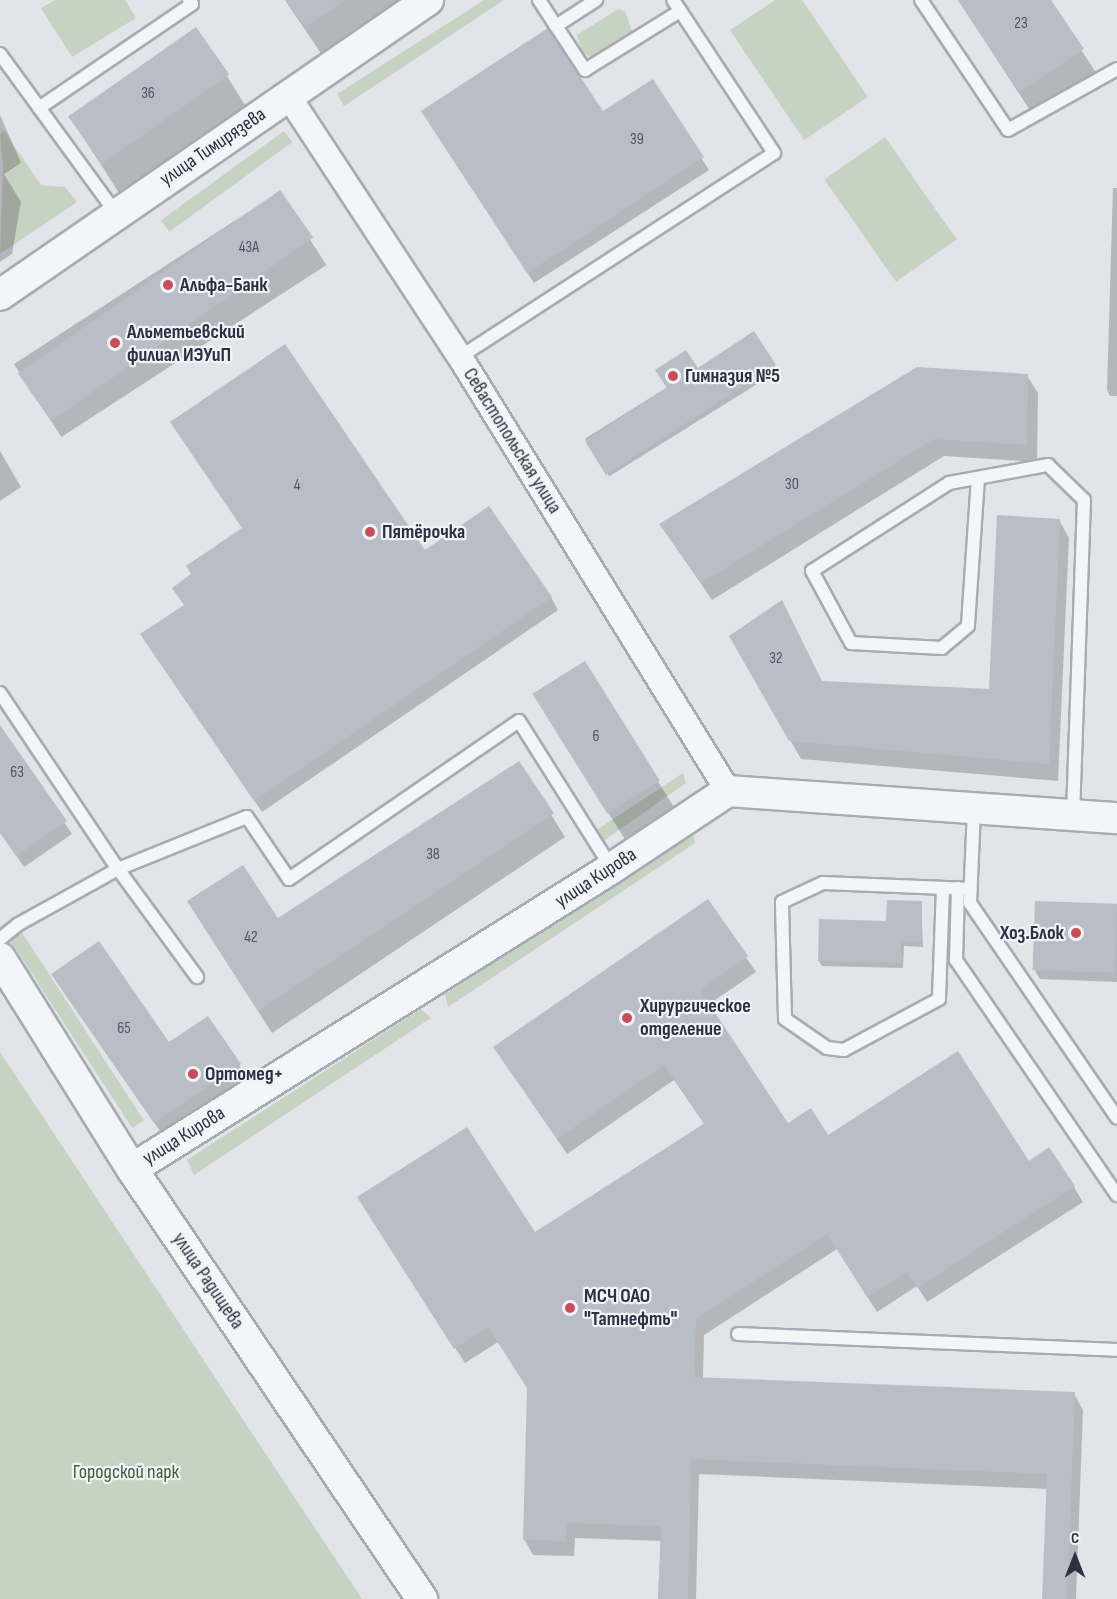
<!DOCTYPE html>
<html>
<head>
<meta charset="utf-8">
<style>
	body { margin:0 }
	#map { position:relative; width:1117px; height:1599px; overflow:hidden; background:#e2e4ea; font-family:"Sofia Sans Condensed",sans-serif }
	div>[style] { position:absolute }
	.green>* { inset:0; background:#c6d3c3; transform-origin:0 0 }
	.shadow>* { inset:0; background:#0003; transform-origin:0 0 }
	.building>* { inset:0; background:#b9bdc6; transform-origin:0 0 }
	.roads { filter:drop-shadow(2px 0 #a7abb4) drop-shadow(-2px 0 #a7abb4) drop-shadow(0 2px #a7abb4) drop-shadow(0 -2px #a7abb4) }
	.service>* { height:12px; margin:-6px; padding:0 6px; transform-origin:6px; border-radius:6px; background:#f4f5f8 }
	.minor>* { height:24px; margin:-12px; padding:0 12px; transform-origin:12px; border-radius:12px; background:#f4f5f8 }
	.tertiary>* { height:30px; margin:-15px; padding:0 15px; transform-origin:15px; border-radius:15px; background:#f4f5f8 }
	.dots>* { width:16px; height:16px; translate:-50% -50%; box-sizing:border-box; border:3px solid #f1f3f7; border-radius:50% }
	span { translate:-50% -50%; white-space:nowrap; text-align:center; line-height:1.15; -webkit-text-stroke:4.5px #f1f3f7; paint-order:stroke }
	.number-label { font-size:16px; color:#4e5462 }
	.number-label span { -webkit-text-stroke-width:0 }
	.street-label { font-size:20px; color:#2b3141 }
	.poi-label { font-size:20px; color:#2b3141; font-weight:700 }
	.left { translate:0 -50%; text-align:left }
	.right { translate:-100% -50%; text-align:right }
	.park-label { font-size:20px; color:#3d5c39 }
	.north { position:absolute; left:1045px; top:1527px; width:60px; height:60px; -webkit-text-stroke:4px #f1f3f7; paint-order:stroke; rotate:0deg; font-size:16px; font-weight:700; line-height:24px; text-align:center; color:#2b3141 }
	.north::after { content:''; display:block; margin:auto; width:21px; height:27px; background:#2b3141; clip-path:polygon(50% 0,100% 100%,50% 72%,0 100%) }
</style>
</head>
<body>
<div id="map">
	<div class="green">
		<div style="clip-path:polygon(55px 0,125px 0,136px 18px,72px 57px,41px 8px)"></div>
		<div style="clip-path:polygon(484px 0,504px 0,344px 106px,337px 94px)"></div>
		<div style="clip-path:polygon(775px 0,802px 0,868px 97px,804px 140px,730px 30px)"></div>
		<div style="clip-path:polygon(618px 9px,625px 11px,632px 31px,591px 57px,582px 52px,577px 35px)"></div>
		<div style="clip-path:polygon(4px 131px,41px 185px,65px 187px,77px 202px,0 254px,3px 169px,0 134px)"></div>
		<div style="left:284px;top:131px;width:14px;height:152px;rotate:54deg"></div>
		<div style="left:885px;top:137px;width:125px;height:74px;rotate:55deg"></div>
		<div style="clip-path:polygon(683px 773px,686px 783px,602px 842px,595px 831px)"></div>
		<div style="clip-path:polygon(693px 835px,695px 843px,448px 1007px,445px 994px)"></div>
		<div style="left:17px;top:925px;width:233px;height:14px;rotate:57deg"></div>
		<div style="clip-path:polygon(421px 1009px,431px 1018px,194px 1175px,187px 1160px)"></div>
		<div style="clip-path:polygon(0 1052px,99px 1202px,362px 1599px,0 1599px)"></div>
	</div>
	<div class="shadow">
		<div style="clip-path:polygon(285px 0,410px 0,324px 58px)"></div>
		<div style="clip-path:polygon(958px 0,1049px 0,1100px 79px,1037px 121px)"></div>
		<div style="clip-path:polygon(227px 76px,246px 107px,119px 193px,69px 115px)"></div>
		<div style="clip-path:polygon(652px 81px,709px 170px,534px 283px,429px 123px,603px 113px)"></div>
		<div style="clip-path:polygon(0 115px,21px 163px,4px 174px,21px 202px,12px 254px,0 262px)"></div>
		<div style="clip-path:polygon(1113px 188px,1117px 188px,1117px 396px,1110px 396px,1107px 390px)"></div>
		<div style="left:279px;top:192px;width:87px;height:316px;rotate:57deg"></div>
		<div style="left:754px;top:333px;width:45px;height:199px;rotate:58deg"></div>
		<div style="clip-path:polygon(1027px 376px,1038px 393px,1037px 462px,944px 456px,712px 600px,661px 525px)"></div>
		<div style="clip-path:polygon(0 451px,21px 487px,0 501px)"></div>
		<div style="clip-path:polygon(1059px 520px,1069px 538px,1058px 781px,801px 759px,731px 637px,822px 683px,990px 690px)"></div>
		<div style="clip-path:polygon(425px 552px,551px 597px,558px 610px,262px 812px,149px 647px)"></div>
		<div style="clip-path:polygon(584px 663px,677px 812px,628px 844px,553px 726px)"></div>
		<div style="clip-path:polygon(0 727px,72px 834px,24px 867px,0 832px)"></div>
		<div style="clip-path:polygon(519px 763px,565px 837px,272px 1033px,202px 924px,277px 920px)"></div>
		<div style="clip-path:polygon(707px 901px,756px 972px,708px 1005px,787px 1125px,827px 1137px,1028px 1163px,1074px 1187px,1083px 1202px,927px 1302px,917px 1286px,877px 1312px,837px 1249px,704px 1335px,703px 1378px,1074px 1394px,1083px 1410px,1076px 1599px,1043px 1599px,1048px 1489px,699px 1474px,696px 1599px,658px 1599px,661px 1541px,575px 1538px,574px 1556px,533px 1555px,524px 1539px,529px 1389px,498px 1342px,465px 1363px,368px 1213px,534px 1234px,705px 1125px,674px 1080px,567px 1154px,495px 1048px)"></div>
		<div style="clip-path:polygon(921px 902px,923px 947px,904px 946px,903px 968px,822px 966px,819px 961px)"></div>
		<div style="clip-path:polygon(1117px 906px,1117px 982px,1040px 979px,1034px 969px)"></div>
		<div style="clip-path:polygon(60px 986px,168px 1044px,239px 1065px,246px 1076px,162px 1134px)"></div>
	</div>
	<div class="building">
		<div style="clip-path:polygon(286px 0,345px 0,305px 27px)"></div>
		<div style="clip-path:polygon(958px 0,1051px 0,1084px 49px,1019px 92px)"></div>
		<div style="left:196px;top:27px;width:58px;height:156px;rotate:55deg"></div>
		<div style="clip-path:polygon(548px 28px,603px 111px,653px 79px,704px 157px,527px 273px,421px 111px)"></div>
		<div style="left:280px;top:190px;width:58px;height:320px;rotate:55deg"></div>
		<div style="clip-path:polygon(754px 331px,776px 365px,606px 475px,585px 441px,667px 388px,655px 370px,686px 350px,698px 368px)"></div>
		<div style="clip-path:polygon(285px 344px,425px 550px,489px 506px,552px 597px,254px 801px,140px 634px,184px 605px,172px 588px,191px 574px,186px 566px,242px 528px,170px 422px)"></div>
		<div style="clip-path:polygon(917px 367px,1028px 374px,1027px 445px,934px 439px,701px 583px,659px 524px)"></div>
		<div style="clip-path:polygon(997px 515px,1060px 519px,1049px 764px,789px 741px,729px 636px,782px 600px,822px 681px,989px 689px)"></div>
		<div style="left:585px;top:661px;width:141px;height:62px;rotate:58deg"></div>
		<div style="clip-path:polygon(0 725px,67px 821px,16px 856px,0 833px)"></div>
		<div style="clip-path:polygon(519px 761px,554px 813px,258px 1011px,187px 901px,243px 865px,278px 918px)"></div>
		<div style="clip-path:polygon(708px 899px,748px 956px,700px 990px,788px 1123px,811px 1108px,828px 1135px,958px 1051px,1029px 1161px,1049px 1147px,1075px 1186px,917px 1288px,907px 1272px,867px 1297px,827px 1234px,696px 1319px,694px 1377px,1075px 1392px,1067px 1599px,1042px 1599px,1047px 1474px,691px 1459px,688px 1599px,658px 1599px,661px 1526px,567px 1523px,566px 1541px,523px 1540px,527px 1388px,488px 1327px,454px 1349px,357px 1197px,467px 1127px,535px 1232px,705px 1123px,664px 1065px,557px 1139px,493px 1047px)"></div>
		<div style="clip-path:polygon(887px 900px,922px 901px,921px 942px,901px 941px,901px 963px,818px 961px,819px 919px,886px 921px)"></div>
		<div style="left:1035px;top:901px;width:82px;height:69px;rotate:2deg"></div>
		<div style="clip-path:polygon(99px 941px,169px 1042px,208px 1016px,241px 1064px,154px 1123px,51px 974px)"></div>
	</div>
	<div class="roads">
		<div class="service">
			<div style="left:539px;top:0;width:31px;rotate:57deg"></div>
			<div style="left:556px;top:26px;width:48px;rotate:-33deg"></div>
			<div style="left:921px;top:0;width:156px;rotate:56.2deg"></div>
			<div style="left:1008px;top:130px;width:125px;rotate:-29.2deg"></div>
			<div style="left:556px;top:26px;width:53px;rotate:56.6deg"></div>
			<div style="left:585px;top:70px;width:112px;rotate:-31.8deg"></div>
			<div style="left:0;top:54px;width:197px;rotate:53.9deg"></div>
			<div style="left:39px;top:108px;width:185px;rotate:-34.2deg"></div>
			<div style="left:192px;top:4px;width:5px;rotate:-127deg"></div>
			<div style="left:460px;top:357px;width:374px;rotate:-33deg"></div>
			<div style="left:774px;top:153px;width:183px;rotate:-123.4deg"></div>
			<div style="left:978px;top:478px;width:148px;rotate:93.9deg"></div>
			<div style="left:968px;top:626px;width:34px;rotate:140deg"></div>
			<div style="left:942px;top:648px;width:91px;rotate:-176.9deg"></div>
			<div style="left:851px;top:643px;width:82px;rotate:-118.4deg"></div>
			<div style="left:812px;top:571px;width:163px;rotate:-32.7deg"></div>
			<div style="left:949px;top:483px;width:101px;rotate:-10.3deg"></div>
			<div style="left:1048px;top:465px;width:50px;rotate:44.2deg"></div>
			<div style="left:1084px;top:500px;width:314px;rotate:92deg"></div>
			<div style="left:0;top:693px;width:212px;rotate:56.2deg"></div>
			<div style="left:118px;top:869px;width:134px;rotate:53.8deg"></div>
			<div style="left:974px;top:810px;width:93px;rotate:92.5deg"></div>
			<div style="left:970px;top:903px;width:260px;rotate:55.6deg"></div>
			<div style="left:943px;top:888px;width:111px;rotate:92.1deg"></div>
			<div style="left:939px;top:999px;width:108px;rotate:151.8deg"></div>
			<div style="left:844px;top:1050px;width:17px;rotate:-173deg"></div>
			<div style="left:827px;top:1048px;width:51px;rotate:-145.4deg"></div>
			<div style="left:785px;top:1019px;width:117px;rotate:-91.5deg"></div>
			<div style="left:782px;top:902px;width:45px;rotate:-24.9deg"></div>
			<div style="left:823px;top:883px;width:148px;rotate:2.3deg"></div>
			<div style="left:958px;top:888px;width:72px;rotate:91.6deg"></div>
			<div style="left:956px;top:960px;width:285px;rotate:55.6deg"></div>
			<div style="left:0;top:939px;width:22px;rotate:-39deg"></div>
			<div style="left:17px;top:925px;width:115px;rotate:-29deg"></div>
			<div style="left:118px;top:869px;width:139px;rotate:-22deg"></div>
			<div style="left:247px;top:817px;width:75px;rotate:55.9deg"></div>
			<div style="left:289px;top:879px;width:279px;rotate:-34.5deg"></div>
			<div style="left:519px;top:721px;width:173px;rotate:57.8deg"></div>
			<div style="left:738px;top:1334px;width:379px;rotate:2.4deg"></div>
		</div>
		<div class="minor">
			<div style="left:289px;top:97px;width:311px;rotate:56.7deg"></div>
			<div style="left:460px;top:357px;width:510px;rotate:58.3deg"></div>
		</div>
		<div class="tertiary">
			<div style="left:0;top:295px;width:520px;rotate:-34.58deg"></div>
			<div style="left:0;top:958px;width:249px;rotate:58deg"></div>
			<div style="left:132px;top:1169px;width:519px;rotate:56deg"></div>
			<div style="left:132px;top:1169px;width:567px;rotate:-32.09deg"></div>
			<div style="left:612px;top:868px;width:139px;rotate:-33.6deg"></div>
			<div style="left:728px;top:791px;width:390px;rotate:4deg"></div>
		</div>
	</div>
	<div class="dots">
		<div style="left:168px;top:285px;background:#c84d57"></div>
		<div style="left:115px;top:343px;background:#c84d57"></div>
		<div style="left:673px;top:376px;background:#c84d57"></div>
		<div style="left:370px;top:532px;background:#c84d57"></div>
		<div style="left:1076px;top:933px;background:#c84d57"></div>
		<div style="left:627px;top:1018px;background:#c84d57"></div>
		<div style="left:193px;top:1074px;background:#c84d57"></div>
		<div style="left:570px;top:1308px;background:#c84d57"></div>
	</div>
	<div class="number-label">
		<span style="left:1021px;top:24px">23</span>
		<span style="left:148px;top:94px">36</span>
		<span style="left:637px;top:140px">39</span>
		<span style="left:249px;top:248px">43А</span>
		<span style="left:792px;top:485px">30</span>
		<span style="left:297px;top:486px">4</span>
		<span style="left:776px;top:659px">32</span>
		<span style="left:596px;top:737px">6</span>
		<span style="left:17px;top:773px">63</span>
		<span style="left:433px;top:855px">38</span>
		<span style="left:251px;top:938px">42</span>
		<span style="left:124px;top:1029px">65</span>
	</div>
	<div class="street-label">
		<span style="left:213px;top:147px;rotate:-34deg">улица Тимирязева</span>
		<span style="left:512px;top:441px;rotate:58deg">Севастопольская улица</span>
		<span style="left:596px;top:878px;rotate:-33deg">улица Кирова</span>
		<span style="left:184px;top:1136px;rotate:-32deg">улица Кирова</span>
		<span style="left:208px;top:1281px;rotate:56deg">улица Радищева</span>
	</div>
	<div class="poi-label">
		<span class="left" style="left:180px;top:285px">Альфа-Банк</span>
		<span class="left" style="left:127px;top:344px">Альметьевский<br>филиал ИЭУиП</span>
		<span class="left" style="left:685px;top:376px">Гимназия №5</span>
		<span class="left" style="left:382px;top:532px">Пятёрочка</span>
		<span class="right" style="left:1064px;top:933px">Хоз.Блок</span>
		<span class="left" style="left:640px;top:1018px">Хирургическое<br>отделение</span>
		<span class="left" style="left:205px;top:1074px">Ортомед+</span>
		<span class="left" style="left:584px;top:1308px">МСЧ ОАО<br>"Татнефть"</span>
	</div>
	<div class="park-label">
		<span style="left:126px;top:1472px">Городской парк</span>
	</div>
	<div class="north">С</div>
</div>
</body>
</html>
